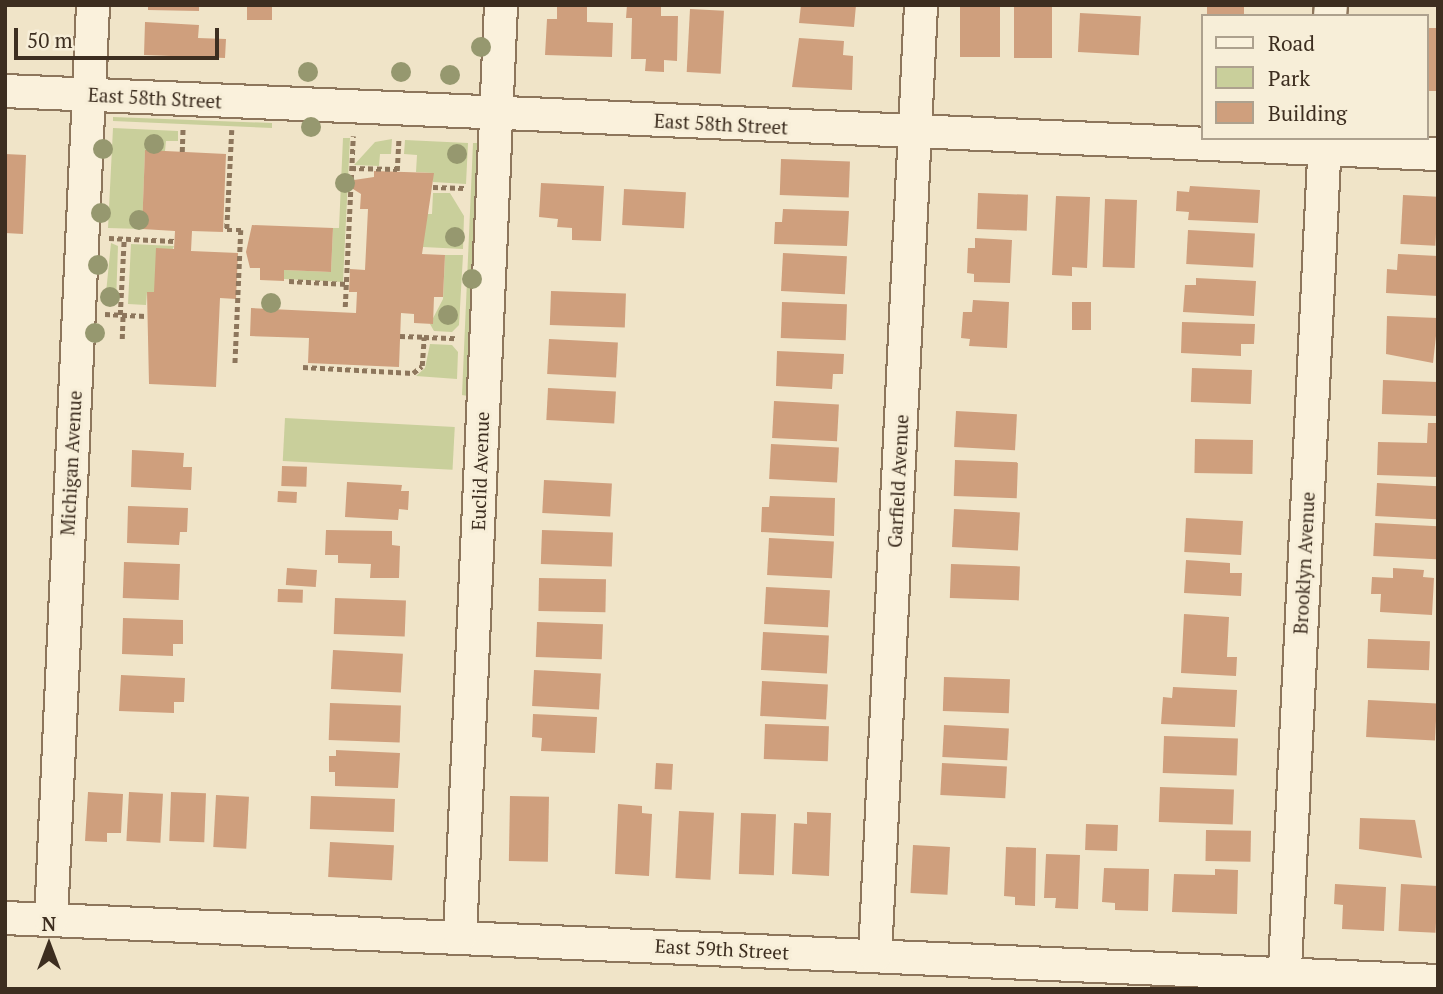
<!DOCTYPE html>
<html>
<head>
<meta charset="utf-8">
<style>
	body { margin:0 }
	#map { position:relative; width:1443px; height:994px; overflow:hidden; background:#f0e4c8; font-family:"PT Serif",serif }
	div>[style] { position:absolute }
	.green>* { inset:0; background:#c9cf9b; transform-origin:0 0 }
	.building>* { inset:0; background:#cf9f7d; transform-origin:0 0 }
	.path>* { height:4.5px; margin-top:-2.25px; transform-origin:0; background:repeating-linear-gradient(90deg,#8d765c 0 5px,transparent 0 8.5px) }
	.roads { filter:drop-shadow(2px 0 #8d765c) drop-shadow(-2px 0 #8d765c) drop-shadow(0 2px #8d765c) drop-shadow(0 -2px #8d765c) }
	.minor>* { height:32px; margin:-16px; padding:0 16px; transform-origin:16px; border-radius:16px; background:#faf1dc }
	.trees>* { width:20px; height:20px; margin:-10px; border-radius:50%; background:#96986f }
	span { translate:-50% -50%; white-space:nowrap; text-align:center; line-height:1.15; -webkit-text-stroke:6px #f7eed8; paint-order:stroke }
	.street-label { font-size:19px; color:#3d2e20 }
	.frame { position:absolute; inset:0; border:7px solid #3d2e20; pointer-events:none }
	.legend { position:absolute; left:1201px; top:14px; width:228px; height:126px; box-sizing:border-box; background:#f7eed8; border:2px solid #ada18e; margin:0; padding:9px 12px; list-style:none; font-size:21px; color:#3d2e20 }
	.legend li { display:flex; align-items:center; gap:14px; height:35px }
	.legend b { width:35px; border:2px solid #ada18e }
	.north { position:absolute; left:14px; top:910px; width:70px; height:70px; -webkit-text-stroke:5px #f7eed8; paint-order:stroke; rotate:0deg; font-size:19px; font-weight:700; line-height:28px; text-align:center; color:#3d2e20 }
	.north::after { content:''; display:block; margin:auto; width:24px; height:32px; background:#3d2e20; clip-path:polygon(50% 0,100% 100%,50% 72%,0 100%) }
	.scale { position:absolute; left:14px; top:28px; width:205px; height:32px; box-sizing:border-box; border:4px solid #3d2e20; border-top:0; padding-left:9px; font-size:21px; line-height:24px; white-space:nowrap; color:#3d2e20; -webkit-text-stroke:5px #f7eed8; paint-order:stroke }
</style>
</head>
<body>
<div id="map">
	<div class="green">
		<div style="clip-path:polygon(113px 117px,272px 123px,272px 128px,113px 121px)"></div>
		<div style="clip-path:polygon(113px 128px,178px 131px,178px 141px,166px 141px,165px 151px,145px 151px,142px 229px,108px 228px)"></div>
		<div style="clip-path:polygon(343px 138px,350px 138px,343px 282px,284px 279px,284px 270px,331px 272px,333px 228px,339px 228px)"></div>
		<div style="clip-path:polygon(392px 139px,391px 154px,380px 154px,379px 166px,354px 165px,375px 142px)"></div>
		<div style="clip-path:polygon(405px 140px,468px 143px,466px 184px,433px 182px,433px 173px,416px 172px,417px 155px,404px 154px)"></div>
		<div style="clip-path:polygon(473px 143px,481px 143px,468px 396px,462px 395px)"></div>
		<div style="clip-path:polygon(433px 193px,450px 193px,464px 216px,463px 249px,423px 247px,424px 214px,432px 214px)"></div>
		<div style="clip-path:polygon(111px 243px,118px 246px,116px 303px,110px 306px,105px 303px)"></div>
		<div style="clip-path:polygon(131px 244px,174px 246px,154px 292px,147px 292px,146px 305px,128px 304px)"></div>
		<div style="clip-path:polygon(445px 255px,463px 255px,459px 325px,452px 332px,434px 331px,430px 324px,443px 299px)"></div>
		<div style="clip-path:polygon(430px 344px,452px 345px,458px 352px,457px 379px,416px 376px,425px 368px)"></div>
		<div style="left:285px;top:418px;width:170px;height:43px;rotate:3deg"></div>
	</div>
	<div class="building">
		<div style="clip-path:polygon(148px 5px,199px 5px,199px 11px,148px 10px)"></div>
		<div style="left:247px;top:5px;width:25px;height:15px"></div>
		<div style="clip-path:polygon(557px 5px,587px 5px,587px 22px,613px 23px,612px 57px,545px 55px,547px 19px,557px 19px)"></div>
		<div style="clip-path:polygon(627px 5px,661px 5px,661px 16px,678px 16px,677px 61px,664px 60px,664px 72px,645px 71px,646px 59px,631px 59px,632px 18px,626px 18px)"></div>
		<div style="clip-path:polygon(801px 5px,856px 5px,854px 27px,799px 23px)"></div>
		<div style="left:960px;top:5px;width:40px;height:52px"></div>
		<div style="left:1014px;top:5px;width:38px;height:53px"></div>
		<div style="left:1207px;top:5px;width:37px;height:11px"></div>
		<div style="left:690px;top:9px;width:34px;height:63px;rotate:3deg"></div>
		<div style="left:1080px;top:13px;width:61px;height:39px;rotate:3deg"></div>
		<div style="clip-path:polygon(145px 22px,199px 25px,198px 38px,226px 39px,225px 58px,144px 55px)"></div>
		<div style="left:1427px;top:28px;width:11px;height:63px"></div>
		<div style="clip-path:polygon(799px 38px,844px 41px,843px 55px,853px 56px,852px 90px,792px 87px)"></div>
		<div style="clip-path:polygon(145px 150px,226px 154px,223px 232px,192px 231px,191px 251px,238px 253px,236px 299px,220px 298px,216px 387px,149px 384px,147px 292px,154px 292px,156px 248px,174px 249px,175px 231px,142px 229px)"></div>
		<div style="clip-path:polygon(5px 154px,26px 155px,23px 234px,5px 233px)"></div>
		<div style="left:781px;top:159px;width:69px;height:36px;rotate:2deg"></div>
		<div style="clip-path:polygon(374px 171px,434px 173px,422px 254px,445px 255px,443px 297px,434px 297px,433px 324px,414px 323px,414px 314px,401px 313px,399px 367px,308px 363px,309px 338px,250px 336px,251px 308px,356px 313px,357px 292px,349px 292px,350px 269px,365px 270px,368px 209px,360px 209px,361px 194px,353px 189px,354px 180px,374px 177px)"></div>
		<div style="clip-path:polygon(541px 183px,604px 186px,601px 241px,572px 240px,572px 228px,557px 227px,558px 219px,539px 217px)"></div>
		<div style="clip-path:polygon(1190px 186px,1260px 190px,1258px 223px,1188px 220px,1189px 212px,1176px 211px,1177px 191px,1189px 192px)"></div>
		<div style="left:624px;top:189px;width:62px;height:36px;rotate:3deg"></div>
		<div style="left:978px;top:193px;width:50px;height:36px;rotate:2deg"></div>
		<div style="left:1403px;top:195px;width:35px;height:49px;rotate:3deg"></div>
		<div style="clip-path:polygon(1056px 196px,1090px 197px,1087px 268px,1072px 267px,1072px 276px,1052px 275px)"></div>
		<div style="left:1105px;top:199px;width:32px;height:68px;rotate:2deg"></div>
		<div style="clip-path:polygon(783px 209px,849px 211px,847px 246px,774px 244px,775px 222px,782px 222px)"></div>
		<div style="clip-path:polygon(252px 225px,333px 228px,331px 272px,284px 270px,284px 281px,260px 280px,260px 268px,250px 268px,246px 252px)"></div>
		<div style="left:1188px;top:230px;width:67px;height:34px;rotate:3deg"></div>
		<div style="clip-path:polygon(975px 238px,1012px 240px,1010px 283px,974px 282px,974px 274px,967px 273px,968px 248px,975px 248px)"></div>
		<div style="left:783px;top:253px;width:64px;height:38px;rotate:3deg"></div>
		<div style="clip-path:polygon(1398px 254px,1438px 256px,1438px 296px,1386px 293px,1387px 269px,1397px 270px)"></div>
		<div style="clip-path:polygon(1196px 278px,1256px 281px,1254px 316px,1183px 312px,1185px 285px,1196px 285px)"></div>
		<div style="left:551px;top:291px;width:75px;height:34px;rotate:2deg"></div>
		<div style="clip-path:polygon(973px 300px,1009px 302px,1007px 348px,969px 346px,970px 339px,961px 338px,963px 312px,972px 312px)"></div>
		<div style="left:782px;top:302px;width:65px;height:36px;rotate:2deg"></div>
		<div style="left:1072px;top:302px;width:19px;height:28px"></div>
		<div style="clip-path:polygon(1387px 316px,1438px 318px,1433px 363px,1386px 354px)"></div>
		<div style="clip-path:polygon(1182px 322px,1255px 324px,1254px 344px,1241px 344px,1241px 356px,1181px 353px)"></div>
		<div style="left:549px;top:339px;width:69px;height:35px;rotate:3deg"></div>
		<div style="clip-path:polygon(777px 351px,844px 354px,843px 374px,833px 374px,832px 389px,776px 386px)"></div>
		<div style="left:1192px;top:368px;width:60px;height:34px;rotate:2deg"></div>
		<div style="left:1383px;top:380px;width:55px;height:34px;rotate:2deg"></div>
		<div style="left:548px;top:388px;width:68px;height:32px;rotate:3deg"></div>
		<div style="left:774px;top:401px;width:65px;height:37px;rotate:3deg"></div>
		<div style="left:956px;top:411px;width:61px;height:36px;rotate:3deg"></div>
		<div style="clip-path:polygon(1428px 423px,1438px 423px,1438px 477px,1377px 475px,1378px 442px,1427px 443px)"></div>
		<div style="left:1195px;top:439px;width:58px;height:34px;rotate:1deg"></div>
		<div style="left:771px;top:444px;width:68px;height:35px;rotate:3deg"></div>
		<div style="clip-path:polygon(132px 450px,184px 453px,183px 467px,192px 467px,191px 490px,131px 487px)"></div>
		<div style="left:955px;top:460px;width:63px;height:36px;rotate:2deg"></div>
		<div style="left:282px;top:466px;width:25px;height:20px;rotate:2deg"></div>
		<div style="left:544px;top:480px;width:68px;height:33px;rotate:3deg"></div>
		<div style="clip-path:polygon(347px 482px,402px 485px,401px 491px,409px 491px,408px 510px,399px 509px,398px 520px,345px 517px)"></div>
		<div style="left:1377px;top:483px;width:61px;height:33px;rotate:3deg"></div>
		<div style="left:278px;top:491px;width:19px;height:11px;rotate:3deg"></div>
		<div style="clip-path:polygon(770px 496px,835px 498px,834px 536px,761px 532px,762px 507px,769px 507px)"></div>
		<div style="clip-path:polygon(128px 506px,188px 508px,187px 532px,180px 532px,179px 545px,127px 543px)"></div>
		<div style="left:954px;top:509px;width:66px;height:38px;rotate:3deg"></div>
		<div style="left:1186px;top:518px;width:57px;height:34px;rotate:3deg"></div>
		<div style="left:1375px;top:523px;width:63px;height:33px;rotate:3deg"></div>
		<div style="clip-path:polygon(326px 530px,392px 531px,392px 545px,400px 546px,399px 578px,370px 578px,371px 564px,338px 563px,338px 555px,325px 555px)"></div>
		<div style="left:542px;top:530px;width:71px;height:34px;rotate:2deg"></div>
		<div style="left:769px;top:538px;width:65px;height:37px;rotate:3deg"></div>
		<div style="clip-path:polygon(1186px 560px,1230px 563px,1230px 573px,1242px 573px,1241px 596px,1184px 593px)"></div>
		<div style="left:124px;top:562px;width:56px;height:36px;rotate:2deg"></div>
		<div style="left:951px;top:564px;width:69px;height:34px;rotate:2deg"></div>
		<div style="left:287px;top:568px;width:30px;height:17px;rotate:4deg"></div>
		<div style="clip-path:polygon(1393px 568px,1424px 570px,1423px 577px,1434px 578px,1432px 615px,1380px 612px,1381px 594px,1371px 594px,1372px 577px,1393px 578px)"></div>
		<div style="left:539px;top:578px;width:67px;height:33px;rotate:1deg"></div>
		<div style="left:766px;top:587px;width:64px;height:37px;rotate:3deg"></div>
		<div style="left:278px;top:589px;width:25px;height:13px;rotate:2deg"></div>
		<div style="left:335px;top:598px;width:71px;height:36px;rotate:2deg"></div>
		<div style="clip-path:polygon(1184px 614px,1229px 617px,1227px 657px,1237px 657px,1236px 676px,1181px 673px)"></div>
		<div style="clip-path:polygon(123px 618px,183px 620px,183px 644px,173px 644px,173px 656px,122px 654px)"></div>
		<div style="left:537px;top:622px;width:66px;height:35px;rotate:2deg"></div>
		<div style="left:763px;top:632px;width:66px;height:38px;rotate:3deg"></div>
		<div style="left:1368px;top:639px;width:62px;height:29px;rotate:2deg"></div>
		<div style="left:333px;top:650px;width:70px;height:39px;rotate:3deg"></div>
		<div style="left:534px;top:670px;width:67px;height:36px;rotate:3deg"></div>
		<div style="clip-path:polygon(121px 675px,185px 678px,184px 702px,174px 702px,174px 713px,119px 711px)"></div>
		<div style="left:944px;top:677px;width:66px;height:34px;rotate:2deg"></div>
		<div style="left:762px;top:681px;width:66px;height:35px;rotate:3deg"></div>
		<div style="clip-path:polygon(1173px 687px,1237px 690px,1235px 727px,1161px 724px,1163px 697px,1172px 698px)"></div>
		<div style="left:1368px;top:700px;width:69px;height:37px;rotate:3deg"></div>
		<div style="left:330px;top:703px;width:71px;height:37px;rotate:2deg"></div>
		<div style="clip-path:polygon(533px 714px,597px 717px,595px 753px,541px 751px,542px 738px,532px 737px)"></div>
		<div style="left:765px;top:724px;width:64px;height:35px;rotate:2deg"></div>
		<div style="left:944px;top:725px;width:65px;height:32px;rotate:3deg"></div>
		<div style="left:1164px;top:736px;width:74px;height:37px;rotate:2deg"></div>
		<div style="clip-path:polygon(336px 750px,400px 753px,398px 788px,335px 786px,335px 772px,329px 772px,329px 756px,336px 756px)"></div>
		<div style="left:656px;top:763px;width:17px;height:26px;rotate:3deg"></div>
		<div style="left:942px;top:763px;width:65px;height:32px;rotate:3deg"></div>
		<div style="left:1160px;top:787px;width:74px;height:35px;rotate:2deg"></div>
		<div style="clip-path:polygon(88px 792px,123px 794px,121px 833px,107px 833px,107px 842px,85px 841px)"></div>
		<div style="left:129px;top:792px;width:34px;height:49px;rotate:3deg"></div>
		<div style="left:171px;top:792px;width:35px;height:49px;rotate:2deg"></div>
		<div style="left:216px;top:795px;width:33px;height:52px;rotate:3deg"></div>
		<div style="left:311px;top:796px;width:84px;height:33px;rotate:2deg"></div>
		<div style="left:510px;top:796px;width:39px;height:65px;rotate:1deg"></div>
		<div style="clip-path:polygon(618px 804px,642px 806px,642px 813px,652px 814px,649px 876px,615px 874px)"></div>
		<div style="left:679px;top:811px;width:35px;height:67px;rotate:3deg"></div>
		<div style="clip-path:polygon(807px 812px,831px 813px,829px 876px,792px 874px,794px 823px,807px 824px)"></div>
		<div style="left:741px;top:813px;width:35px;height:61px;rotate:2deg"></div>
		<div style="clip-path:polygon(1360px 818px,1415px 820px,1422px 858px,1359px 849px)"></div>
		<div style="left:1086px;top:824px;width:32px;height:26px;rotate:2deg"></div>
		<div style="left:1206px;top:830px;width:45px;height:31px;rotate:1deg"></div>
		<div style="left:330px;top:842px;width:64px;height:35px;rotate:3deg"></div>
		<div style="left:913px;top:845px;width:37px;height:48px;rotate:3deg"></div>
		<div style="clip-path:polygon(1006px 847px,1036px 848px,1035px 906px,1015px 905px,1015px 897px,1004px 896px)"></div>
		<div style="clip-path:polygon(1046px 854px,1080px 855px,1078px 909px,1055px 908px,1056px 898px,1044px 898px)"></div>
		<div style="clip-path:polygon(1104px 868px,1149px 869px,1148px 911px,1115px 910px,1115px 903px,1102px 902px)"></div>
		<div style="clip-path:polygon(1215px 869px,1238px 870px,1237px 914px,1172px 912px,1174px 874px,1215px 875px)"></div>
		<div style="clip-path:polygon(1335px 884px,1386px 887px,1384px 931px,1342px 929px,1343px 905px,1334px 904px)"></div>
		<div style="left:1401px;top:884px;width:37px;height:47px;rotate:3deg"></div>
	</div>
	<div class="path">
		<div style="left:232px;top:130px;width:100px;rotate:92.9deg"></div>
		<div style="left:227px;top:230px;width:14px"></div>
		<div style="left:241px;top:230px;width:135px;rotate:92.5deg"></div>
		<div style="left:182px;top:152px;width:24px;rotate:-88deg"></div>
		<div style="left:351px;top:168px;width:46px;rotate:1.2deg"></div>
		<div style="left:397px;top:171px;width:33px;rotate:-87deg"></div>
		<div style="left:433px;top:187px;width:31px;rotate:2deg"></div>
		<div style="left:109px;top:238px;width:65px;rotate:2.6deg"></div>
		<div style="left:289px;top:281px;width:58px;rotate:3deg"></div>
		<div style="left:345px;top:307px;width:171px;rotate:-87.3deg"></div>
		<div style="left:105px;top:314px;width:41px;rotate:2.8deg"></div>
		<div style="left:120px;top:315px;width:76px;rotate:-87deg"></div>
		<div style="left:400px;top:336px;width:24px;rotate:2deg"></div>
		<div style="left:122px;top:339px;width:24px;rotate:-88deg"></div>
		<div style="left:303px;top:367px;width:110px;rotate:3.1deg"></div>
		<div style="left:413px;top:373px;width:11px;rotate:-38deg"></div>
		<div style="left:422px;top:366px;width:29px;rotate:-86deg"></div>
		<div style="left:424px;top:337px;width:33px;rotate:2deg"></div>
	</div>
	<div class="roads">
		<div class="minor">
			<div style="left:1330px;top:16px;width:11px;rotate:-85deg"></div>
			<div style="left:5px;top:91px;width:1434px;rotate:2.52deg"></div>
			<div style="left:5px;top:918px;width:1434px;rotate:2.52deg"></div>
			<div style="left:51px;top:920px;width:916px;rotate:-87.37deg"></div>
			<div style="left:460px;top:937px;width:933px;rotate:-87.48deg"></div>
			<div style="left:875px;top:956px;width:952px;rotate:-87.23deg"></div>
			<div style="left:1284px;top:989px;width:852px;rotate:-87.24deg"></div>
		</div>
	</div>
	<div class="trees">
		<div style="left:481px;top:47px"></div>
		<div style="left:308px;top:72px"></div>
		<div style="left:401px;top:72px"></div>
		<div style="left:450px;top:75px"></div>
		<div style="left:311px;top:127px"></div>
		<div style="left:154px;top:144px"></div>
		<div style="left:103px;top:149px"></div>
		<div style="left:457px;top:154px"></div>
		<div style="left:345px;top:183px"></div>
		<div style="left:101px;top:213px"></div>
		<div style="left:139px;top:220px"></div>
		<div style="left:455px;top:237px"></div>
		<div style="left:98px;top:265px"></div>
		<div style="left:472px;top:279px"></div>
		<div style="left:110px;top:297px"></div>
		<div style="left:271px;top:303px"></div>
		<div style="left:448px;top:315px"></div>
		<div style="left:95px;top:333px"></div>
	</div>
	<div class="street-label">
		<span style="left:155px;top:98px;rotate:3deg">East 58th Street</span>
		<span style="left:721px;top:124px;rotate:3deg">East 58th Street</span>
		<span style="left:71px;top:463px;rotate:-87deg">Michigan Avenue</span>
		<span style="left:480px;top:471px;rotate:-88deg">Euclid Avenue</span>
		<span style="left:898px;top:481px;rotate:-87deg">Garfield Avenue</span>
		<span style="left:1304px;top:563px;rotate:-87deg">Brooklyn Avenue</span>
		<span style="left:722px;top:949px;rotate:3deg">East 59th Street</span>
	</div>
	<div class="frame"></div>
	<ul class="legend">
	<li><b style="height:9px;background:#faf1dc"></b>Road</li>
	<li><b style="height:19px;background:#c9cf9b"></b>Park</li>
	<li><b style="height:19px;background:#cf9f7d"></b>Building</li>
	</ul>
	<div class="north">N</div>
	<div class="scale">50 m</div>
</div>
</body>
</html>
